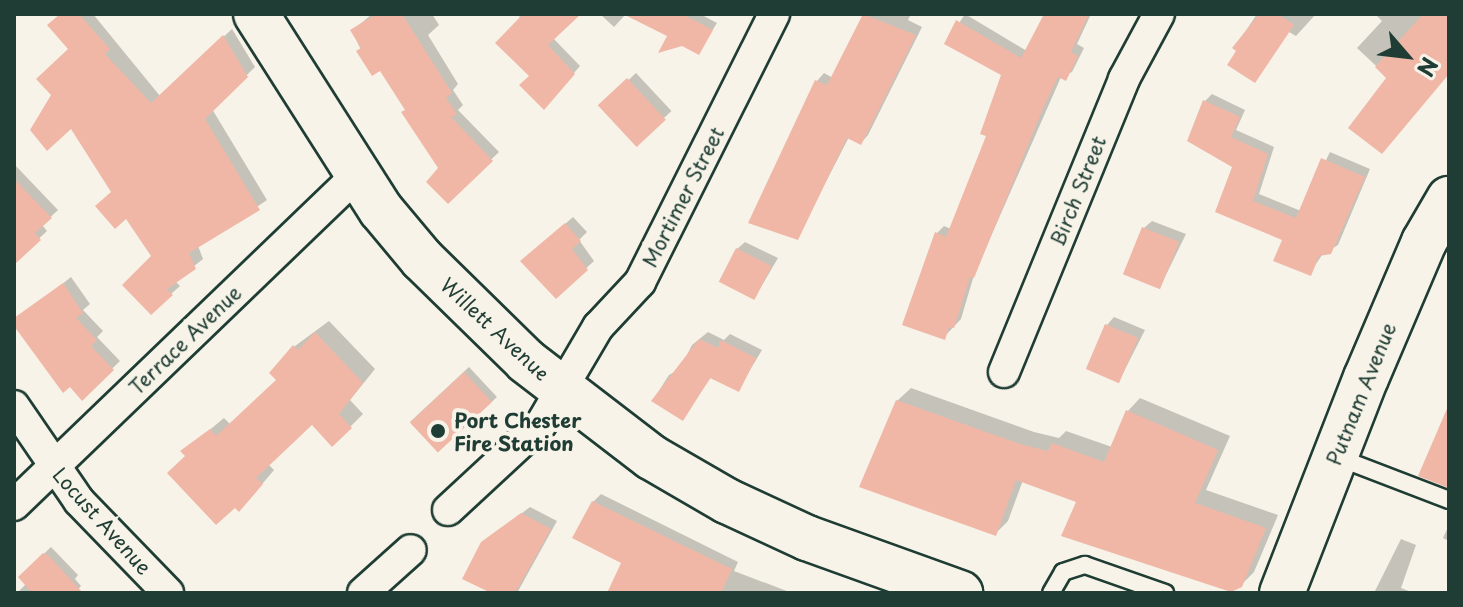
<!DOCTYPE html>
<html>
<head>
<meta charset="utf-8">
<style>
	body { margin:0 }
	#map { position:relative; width:1463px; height:607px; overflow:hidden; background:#f7f3e8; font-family:"Playpen Sans",sans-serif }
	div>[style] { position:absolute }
	.shadow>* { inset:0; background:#0003; transform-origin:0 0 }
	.building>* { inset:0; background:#f0b7a7; transform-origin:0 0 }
	.roads { filter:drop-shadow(2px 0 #1f3d34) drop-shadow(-2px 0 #1f3d34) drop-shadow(0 2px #1f3d34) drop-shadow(0 -2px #1f3d34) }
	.lane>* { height:16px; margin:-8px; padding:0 8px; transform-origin:8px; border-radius:8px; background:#f7f3e8 }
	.street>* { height:30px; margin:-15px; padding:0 15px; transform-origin:15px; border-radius:15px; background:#f7f3e8 }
	.secondary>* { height:44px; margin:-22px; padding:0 22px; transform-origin:22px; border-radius:22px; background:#f7f3e8 }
	.dots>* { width:22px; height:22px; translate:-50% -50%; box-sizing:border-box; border:4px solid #f7f3e8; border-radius:50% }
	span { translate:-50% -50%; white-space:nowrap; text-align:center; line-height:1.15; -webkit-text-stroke:8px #f7f3e8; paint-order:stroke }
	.street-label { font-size:20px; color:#1f3d34 }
	.poi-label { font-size:20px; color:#1f3d34; font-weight:700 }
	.left { translate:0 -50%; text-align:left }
	.frame { position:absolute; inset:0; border:16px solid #1f3d34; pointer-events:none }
	.north { position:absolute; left:1367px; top:16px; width:80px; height:80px; -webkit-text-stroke:6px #f7f3e8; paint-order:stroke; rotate:118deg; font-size:22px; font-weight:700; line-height:32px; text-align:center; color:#1f3d34 }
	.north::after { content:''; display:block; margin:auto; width:28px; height:36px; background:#1f3d34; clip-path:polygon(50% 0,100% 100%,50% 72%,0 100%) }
</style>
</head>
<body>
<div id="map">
	<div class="shadow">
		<div style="clip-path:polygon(61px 14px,93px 14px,160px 96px,232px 29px,255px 67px,212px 109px,267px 200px,198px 246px,203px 259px,175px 281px,180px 286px,151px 312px,153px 257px,53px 94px,71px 49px)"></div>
		<div style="clip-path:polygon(372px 14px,432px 14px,439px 25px,428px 35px,458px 84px,453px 90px,463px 105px,458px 110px,499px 152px,448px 201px,441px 168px,380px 68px,372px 73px,352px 31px)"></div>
		<div style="clip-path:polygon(519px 14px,578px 14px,553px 38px,580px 66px,550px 101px,531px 76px)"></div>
		<div style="clip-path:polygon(600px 14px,626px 14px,614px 27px)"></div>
		<div style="clip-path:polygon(627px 14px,700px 14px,717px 23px,699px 52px)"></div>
		<div style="clip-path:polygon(865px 14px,911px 14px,908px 20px,922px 27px,868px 135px,861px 143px,849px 137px,797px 238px,751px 222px,817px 81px,824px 73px,833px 78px)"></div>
		<div style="clip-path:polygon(965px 14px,1027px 51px,1046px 14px,1091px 14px,1077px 44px,1084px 48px,1072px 72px,1061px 77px,974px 275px,961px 319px,944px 337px,937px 233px,944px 226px,951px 229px,988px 135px,1003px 74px,946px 43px)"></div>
		<div style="clip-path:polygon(1257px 14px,1316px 14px,1296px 36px,1289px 32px,1255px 80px,1235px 47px)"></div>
		<div style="clip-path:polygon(1375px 14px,1449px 14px,1449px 73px,1389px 78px,1357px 48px,1382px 21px)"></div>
		<div style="left:636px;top:73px;width:52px;height:47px;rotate:47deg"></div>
		<div style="clip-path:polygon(1212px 94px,1245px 110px,1236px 130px,1274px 147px,1259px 194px,1301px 211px,1330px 152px,1370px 169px,1338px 245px,1322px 255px,1310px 273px,1285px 239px,1217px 211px,1235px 166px,1205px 101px)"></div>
		<div style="clip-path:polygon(14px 164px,58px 210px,42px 225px,47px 231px,14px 262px)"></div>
		<div style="clip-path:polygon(573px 217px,587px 232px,579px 240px,594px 261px,556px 296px,531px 254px)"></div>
		<div style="clip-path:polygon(1152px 221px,1186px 234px,1160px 287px,1144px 228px)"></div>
		<div style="clip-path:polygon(745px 242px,778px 258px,755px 297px,737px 249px)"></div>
		<div style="clip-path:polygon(71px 277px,90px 304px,83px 310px,103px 331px,97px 337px,120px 361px,82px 398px,14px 323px)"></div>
		<div style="clip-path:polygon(1114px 317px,1145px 330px,1119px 381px,1107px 325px)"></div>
		<div style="clip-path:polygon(329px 321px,375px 369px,350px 400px,363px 414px,333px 444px,312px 422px,268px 464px,274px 470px,252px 496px,187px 456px,183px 452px,224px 418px,231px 425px,278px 379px,272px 373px,295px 346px)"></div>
		<div style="clip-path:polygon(708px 332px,724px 340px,730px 334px,762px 350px,738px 390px,712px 376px,683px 418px,653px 400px,669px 375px,680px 369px,692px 345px)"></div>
		<div style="left:469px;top:367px;width:41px;height:80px;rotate:47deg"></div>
		<div style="clip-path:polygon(911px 388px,1034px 432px,1059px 438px,1066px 431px,1112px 447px,1127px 412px,1140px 398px,1230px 436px,1206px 490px,1278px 515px,1254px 572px,1241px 585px,1079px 500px,1023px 480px,1008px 521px,995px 534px,897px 401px)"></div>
		<div style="clip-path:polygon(601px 494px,738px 562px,734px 571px,792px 593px,619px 593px,624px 562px,593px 502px)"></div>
		<div style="clip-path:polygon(530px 507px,557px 521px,517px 593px,495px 593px,480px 545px)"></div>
		<div style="clip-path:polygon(1449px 525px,1449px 541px,1443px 538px)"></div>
		<div style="clip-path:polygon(1401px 539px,1416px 545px,1401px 588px,1414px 593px,1374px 593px)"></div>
		<div style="clip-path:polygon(51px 547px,78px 575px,75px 579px,81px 586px,75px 593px,17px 593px,26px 584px,20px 577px)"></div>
	</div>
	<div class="building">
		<div style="clip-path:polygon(60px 14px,79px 14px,110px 49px,105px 54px,151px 103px,223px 35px,248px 77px,205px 119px,260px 210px,189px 253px,196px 269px,167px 289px,173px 295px,151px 315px,122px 285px,151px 256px,126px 219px,115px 229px,95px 206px,111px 192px,71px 129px,47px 151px,30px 130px,51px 95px,36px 79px,68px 49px,47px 25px)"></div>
		<div style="clip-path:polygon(376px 14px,402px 14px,452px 93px,446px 98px,457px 114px,451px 117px,493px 161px,448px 204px,426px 182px,438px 168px,401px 112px,405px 110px,380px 71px,372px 76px,356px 51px,361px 48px,350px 30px)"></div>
		<div style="clip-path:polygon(523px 14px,581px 14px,548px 45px,575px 74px,544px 110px,519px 85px,529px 76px,495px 43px)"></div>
		<div style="clip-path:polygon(623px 14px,682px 14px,713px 30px,699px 55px,682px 46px,658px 53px,667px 36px)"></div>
		<div style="clip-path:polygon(863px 14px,916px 35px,861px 145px,847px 138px,798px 240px,748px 223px,815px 80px,827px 85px)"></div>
		<div style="clip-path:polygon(1044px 14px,1089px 14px,1071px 52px,1078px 56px,1066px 81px,1058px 77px,1044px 106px,974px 278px,970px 277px,954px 328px,949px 327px,945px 340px,902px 325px,935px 232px,946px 237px,986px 136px,980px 134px,1001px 75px,944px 44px,956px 20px,1021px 58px)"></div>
		<div style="clip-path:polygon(1259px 14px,1278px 14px,1294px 25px,1255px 83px,1227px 65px,1236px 51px,1232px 48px)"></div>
		<div style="clip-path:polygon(1423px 14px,1449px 14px,1449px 74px,1382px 154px,1348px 128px,1386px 78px,1375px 67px)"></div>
		<div style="left:627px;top:78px;width:57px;height:40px;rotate:47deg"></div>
		<div style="clip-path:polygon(1203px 100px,1240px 117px,1231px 137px,1268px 154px,1253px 201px,1296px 218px,1321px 158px,1365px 177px,1331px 254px,1319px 256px,1311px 276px,1273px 261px,1282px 240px,1215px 212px,1232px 167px,1187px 141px)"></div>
		<div style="clip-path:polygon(14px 179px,52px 218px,35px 233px,41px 240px,14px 265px)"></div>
		<div style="clip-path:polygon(565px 223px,581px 241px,572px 249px,588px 270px,556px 299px,520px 261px)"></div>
		<div style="left:1142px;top:227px;width:40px;height:51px;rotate:22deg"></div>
		<div style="left:736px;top:248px;width:40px;height:38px;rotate:27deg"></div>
		<div style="clip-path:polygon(63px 283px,83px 313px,76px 318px,97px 340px,91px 346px,114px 370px,82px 401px,70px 387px,63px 393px,14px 326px,14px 318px)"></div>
		<div style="left:1105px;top:324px;width:36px;height:49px;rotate:23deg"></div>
		<div style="clip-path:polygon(315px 332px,363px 383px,339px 414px,352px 428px,332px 447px,312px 425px,256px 478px,263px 484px,239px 512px,235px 508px,216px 525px,167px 473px,185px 456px,180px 451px,210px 429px,216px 436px,276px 380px,269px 373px,293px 345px,298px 350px)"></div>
		<div style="clip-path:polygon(699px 339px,718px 348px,721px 340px,756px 358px,739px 392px,710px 378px,683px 421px,651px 401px)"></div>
		<div style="left:464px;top:372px;width:41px;height:74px;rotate:47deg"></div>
		<div style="clip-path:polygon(896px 400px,1020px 444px,1048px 451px,1052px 443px,1104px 462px,1126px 410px,1218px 450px,1195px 503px,1266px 528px,1242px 587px,1231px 592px,1061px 536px,1076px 502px,1016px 480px,996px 536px,859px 487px)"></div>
		<div style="clip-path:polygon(1449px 404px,1449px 488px,1418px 476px)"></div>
		<div style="clip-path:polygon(592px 501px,732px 569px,721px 593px,607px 593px,621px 563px,572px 538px)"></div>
		<div style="clip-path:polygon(521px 513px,551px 529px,515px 593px,491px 593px,462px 579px,481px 542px)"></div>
		<div style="clip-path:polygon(43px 553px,49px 556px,83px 593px,32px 593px,18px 577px)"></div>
	</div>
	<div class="roads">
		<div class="lane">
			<div style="left:1337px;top:457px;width:120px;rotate:21deg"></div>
			<div style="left:1051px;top:593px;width:24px;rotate:-60deg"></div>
			<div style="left:1063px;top:572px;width:23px;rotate:-18deg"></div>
			<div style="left:1085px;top:565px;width:85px;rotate:19.3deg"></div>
		</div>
		<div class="street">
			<div style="left:1004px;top:372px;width:317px;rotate:-67.7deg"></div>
			<div style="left:1124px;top:79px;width:74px;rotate:-61.7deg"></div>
			<div style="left:14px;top:406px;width:115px;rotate:55.6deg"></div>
			<div style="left:79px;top:501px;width:128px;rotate:45.9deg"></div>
			<div style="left:14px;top:505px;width:475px;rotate:-43.9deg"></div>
			<div style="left:448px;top:510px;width:127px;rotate:-42.8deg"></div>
			<div style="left:541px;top:424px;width:113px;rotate:-59.6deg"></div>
			<div style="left:598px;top:327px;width:62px;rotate:-47deg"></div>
			<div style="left:640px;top:282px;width:300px;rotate:-63.4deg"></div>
			<div style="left:363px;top:593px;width:64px;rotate:-41.9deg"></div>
		</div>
		<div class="secondary">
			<div style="left:256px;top:14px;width:232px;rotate:57.5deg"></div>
			<div style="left:381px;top:210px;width:64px;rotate:50.1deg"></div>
			<div style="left:422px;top:259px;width:146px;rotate:44.4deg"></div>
			<div style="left:526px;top:361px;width:158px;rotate:37.5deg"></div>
			<div style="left:651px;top:457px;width:88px;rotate:30.1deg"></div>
			<div style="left:727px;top:501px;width:88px;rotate:24.8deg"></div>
			<div style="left:807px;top:538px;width:163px;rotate:19.8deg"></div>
			<div style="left:1282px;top:593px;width:231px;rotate:-68.7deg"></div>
			<div style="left:1366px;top:378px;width:148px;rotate:-66.9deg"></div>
			<div style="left:1424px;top:242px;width:50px;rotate:-59.8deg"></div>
		</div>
	</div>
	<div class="dots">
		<div style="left:438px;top:431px;background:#1f3d34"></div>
	</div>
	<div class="street-label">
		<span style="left:1078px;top:191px;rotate:-68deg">Birch Street</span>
		<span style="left:683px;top:197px;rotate:-63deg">Mortimer Street</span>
		<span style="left:495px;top:329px;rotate:43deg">Willett Avenue</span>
		<span style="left:185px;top:340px;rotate:-44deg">Terrace Avenue</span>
		<span style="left:1361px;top:394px;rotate:-68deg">Putnam Avenue</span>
		<span style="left:102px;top:521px;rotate:48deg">Locust Avenue</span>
	</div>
	<div class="poi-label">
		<span class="left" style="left:454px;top:432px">Port Chester<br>Fire Station</span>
	</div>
	<div class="frame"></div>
	<div class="north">N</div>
</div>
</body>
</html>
